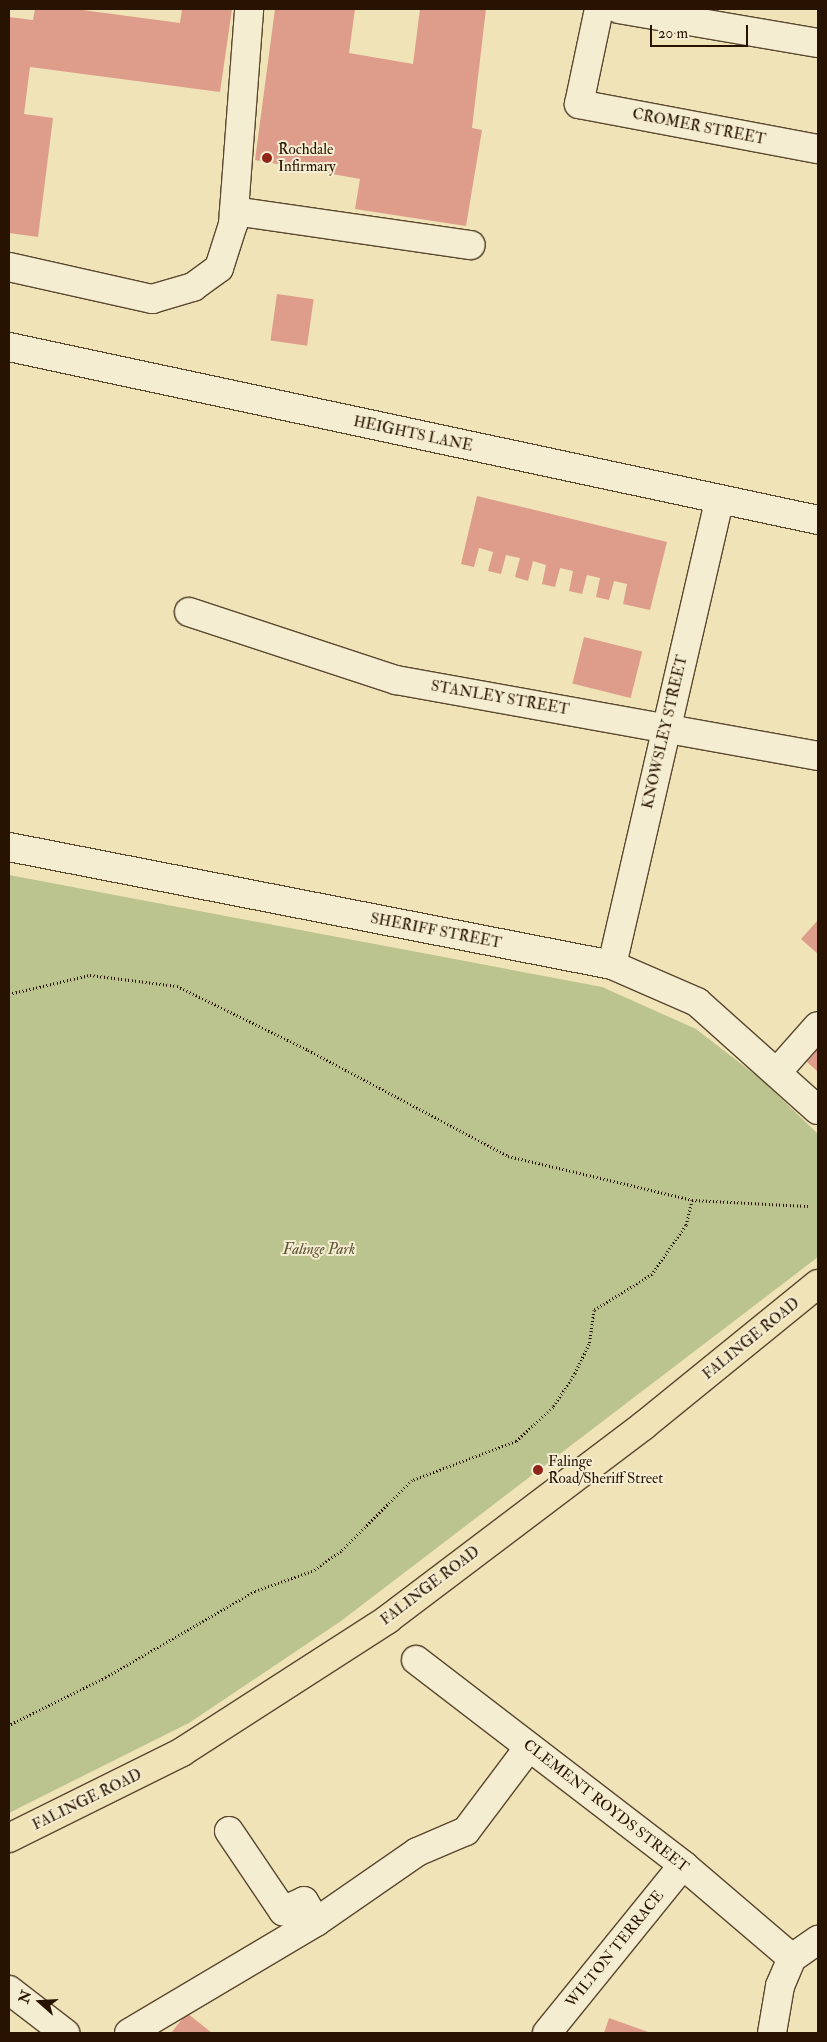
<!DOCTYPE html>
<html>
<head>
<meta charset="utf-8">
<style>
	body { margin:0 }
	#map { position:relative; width:827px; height:2042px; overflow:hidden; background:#f0e3b8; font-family:"IM FELL Double Pica",serif }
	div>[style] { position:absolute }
	.green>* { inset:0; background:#bbc38e }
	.building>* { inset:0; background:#de9d8a; transform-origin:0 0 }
	.path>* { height:3px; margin-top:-1.5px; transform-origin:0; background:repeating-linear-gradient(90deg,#271300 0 1px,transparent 0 3.5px) }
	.roads { filter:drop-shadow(1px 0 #59472e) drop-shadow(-1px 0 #59472e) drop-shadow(0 1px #59472e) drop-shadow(0 -1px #59472e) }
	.minor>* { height:28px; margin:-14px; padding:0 14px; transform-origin:14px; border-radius:14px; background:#f5edd1 }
	.major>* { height:28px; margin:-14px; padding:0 14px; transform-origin:14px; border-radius:14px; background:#f0e3b8 }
	.dots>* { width:14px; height:14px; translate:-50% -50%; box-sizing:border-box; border:2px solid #f5edd1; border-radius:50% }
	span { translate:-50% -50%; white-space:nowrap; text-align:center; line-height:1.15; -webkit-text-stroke:4px #f5edd1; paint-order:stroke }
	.street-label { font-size:15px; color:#271300 }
	.poi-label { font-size:15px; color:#271300 }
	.left { translate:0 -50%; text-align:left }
	.park-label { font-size:15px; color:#5b5132; font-style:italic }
	.frame { position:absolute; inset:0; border:10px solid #271300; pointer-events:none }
	.north { position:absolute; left:15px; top:1977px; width:50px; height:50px; -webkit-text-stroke:4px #f5edd1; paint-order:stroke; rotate:289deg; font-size:14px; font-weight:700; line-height:20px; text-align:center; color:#271300 }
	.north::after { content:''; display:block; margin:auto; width:18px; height:22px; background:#271300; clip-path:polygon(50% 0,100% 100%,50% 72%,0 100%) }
	.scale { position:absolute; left:650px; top:25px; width:98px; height:22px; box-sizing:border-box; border:2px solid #271300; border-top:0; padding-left:6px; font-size:15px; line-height:18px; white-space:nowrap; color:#271300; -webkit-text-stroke:4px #f5edd1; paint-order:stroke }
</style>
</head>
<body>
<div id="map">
	<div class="green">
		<div style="clip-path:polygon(9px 875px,602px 987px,696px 1029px,762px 1080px,818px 1134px,818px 1257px,341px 1621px,189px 1723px,9px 1813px)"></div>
	</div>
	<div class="building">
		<div style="clip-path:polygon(35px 9px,75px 9px,180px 23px,182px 9px,232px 9px,220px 92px,30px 67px,24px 114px,53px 118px,38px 237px,9px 233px,9px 17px,33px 20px)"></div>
		<div style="clip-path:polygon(275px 9px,355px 9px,349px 53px,413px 64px,420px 9px,486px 9px,472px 128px,482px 130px,466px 226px,355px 209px,360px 179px,255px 160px)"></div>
		<div style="left:277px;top:294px;width:37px;height:47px;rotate:8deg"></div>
		<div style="clip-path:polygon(477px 496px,667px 542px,650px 610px,623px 604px,627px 584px,614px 581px,609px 600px,596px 597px,600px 578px,587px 575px,582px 594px,569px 591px,573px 571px,560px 568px,555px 587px,542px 584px,546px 565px,533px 561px,528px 581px,515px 577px,520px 558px,506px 555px,501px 574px,488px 571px,493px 552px,479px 548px,474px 567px,461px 564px)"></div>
		<div style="left:584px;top:637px;width:60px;height:48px;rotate:14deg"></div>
		<div style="clip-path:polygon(818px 920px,818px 954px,801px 939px)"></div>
		<div style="clip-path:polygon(818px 1048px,818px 1072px,807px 1062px)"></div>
		<div style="clip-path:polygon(187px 2013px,212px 2033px,171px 2033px)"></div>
		<div style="clip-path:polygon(609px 2018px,651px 2033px,604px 2033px)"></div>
	</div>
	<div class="path">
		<div style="left:9px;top:994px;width:83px;rotate:-13.2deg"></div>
		<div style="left:90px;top:975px;width:88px;rotate:7.2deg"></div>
		<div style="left:177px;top:986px;width:146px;rotate:26deg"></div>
		<div style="left:308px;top:1050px;width:226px;rotate:27.9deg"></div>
		<div style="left:508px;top:1156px;width:189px;rotate:13.4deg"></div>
		<div style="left:692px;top:1200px;width:26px;rotate:103deg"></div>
		<div style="left:686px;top:1225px;width:60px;rotate:124.8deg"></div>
		<div style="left:652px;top:1274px;width:68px;rotate:148.2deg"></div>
		<div style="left:594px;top:1310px;width:34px;rotate:98deg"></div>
		<div style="left:589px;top:1344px;width:32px;rotate:116deg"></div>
		<div style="left:575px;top:1373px;width:40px;rotate:122.9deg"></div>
		<div style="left:553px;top:1407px;width:50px;rotate:137.4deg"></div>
		<div style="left:516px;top:1441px;width:111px;rotate:159.4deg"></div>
		<div style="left:412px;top:1480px;width:100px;rotate:135deg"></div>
		<div style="left:341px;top:1551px;width:35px;rotate:145deg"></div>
		<div style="left:312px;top:1571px;width:60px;rotate:160.7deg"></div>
		<div style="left:255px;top:1591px;width:172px;rotate:150deg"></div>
		<div style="left:106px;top:1677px;width:108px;rotate:153.7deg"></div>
		<div style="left:692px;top:1200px;width:116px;rotate:3deg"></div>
	</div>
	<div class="roads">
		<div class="minor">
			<div style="left:599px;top:9px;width:97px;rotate:101.9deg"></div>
			<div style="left:579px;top:104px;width:243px;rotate:10.7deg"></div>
			<div style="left:619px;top:9px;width:202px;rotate:9.7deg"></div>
			<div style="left:234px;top:211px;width:239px;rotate:8.2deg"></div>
			<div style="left:9px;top:267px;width:147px;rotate:12.6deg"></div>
			<div style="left:152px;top:299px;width:43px;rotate:-16.3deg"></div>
			<div style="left:193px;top:287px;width:32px;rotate:-36deg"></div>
			<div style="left:219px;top:268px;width:46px;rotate:-72.3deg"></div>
			<div style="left:233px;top:224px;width:216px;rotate:-85.7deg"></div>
			<div style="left:9px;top:347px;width:827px;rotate:12.07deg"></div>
			<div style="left:189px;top:612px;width:218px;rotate:18.2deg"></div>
			<div style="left:396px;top:680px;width:429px;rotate:10.2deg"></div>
			<div style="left:9px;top:847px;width:614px;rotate:11.07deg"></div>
			<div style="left:612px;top:965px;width:93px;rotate:23.5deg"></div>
			<div style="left:697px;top:1002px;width:162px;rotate:41.8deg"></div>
			<div style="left:612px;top:965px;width:477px;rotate:-77deg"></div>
			<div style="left:778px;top:1071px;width:60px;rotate:-48.4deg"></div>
			<div style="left:416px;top:1660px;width:337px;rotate:37.5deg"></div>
			<div style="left:683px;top:1865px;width:143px;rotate:40.5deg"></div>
			<div style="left:229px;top:1831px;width:97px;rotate:56deg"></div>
			<div style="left:283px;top:1911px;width:23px;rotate:-25deg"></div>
			<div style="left:304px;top:1901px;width:24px;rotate:60deg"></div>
			<div style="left:9px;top:1990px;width:71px;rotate:37.5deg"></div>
			<div style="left:129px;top:2033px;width:217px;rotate:-30.7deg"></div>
			<div style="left:316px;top:1922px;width:123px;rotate:-34.7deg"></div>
			<div style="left:417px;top:1852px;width:53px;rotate:-23.2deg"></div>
			<div style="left:466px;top:1831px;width:105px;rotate:-53.1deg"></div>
			<div style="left:547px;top:2033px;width:216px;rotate:-51deg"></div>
			<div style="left:772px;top:2033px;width:48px;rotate:-80.3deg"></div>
			<div style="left:780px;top:1986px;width:30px;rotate:-67deg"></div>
			<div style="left:792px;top:1958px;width:32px;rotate:-35deg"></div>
		</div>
		<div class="major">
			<div style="left:9px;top:1838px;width:193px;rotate:-26.4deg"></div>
			<div style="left:182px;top:1752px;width:245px;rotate:-32.8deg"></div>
			<div style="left:388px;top:1619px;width:320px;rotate:-37.1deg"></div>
			<div style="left:643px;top:1426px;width:225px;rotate:-39.1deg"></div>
		</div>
	</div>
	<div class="dots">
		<div style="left:267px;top:158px;background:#8f2418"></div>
		<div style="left:538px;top:1470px;background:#8f2418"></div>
	</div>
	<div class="street-label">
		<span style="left:699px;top:127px;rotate:11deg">CROMER STREET</span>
		<span style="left:413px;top:434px;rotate:12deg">HEIGHTS LANE</span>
		<span style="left:500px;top:698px;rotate:10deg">STANLEY STREET</span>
		<span style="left:665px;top:732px;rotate:-77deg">KNOWSLEY STREET</span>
		<span style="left:436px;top:931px;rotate:11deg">SHERIFF STREET</span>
		<span style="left:751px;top:1339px;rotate:-39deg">FALINGE ROAD</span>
		<span style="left:430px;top:1586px;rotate:-37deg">FALINGE ROAD</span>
		<span style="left:87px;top:1800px;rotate:-26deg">FALINGE ROAD</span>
		<span style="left:606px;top:1806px;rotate:38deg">CLEMENT ROYDS STREET</span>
		<span style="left:615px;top:1949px;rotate:-51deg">WILTON TERRACE</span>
	</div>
	<div class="poi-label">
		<span class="left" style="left:278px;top:158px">Rochdale<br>Infirmary</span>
		<span class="left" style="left:548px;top:1470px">Falinge<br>Road/Sheriff Street</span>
	</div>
	<div class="park-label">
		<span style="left:319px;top:1250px">Falinge Park</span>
	</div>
	<div class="frame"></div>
	<div class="north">N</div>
	<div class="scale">20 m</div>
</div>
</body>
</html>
